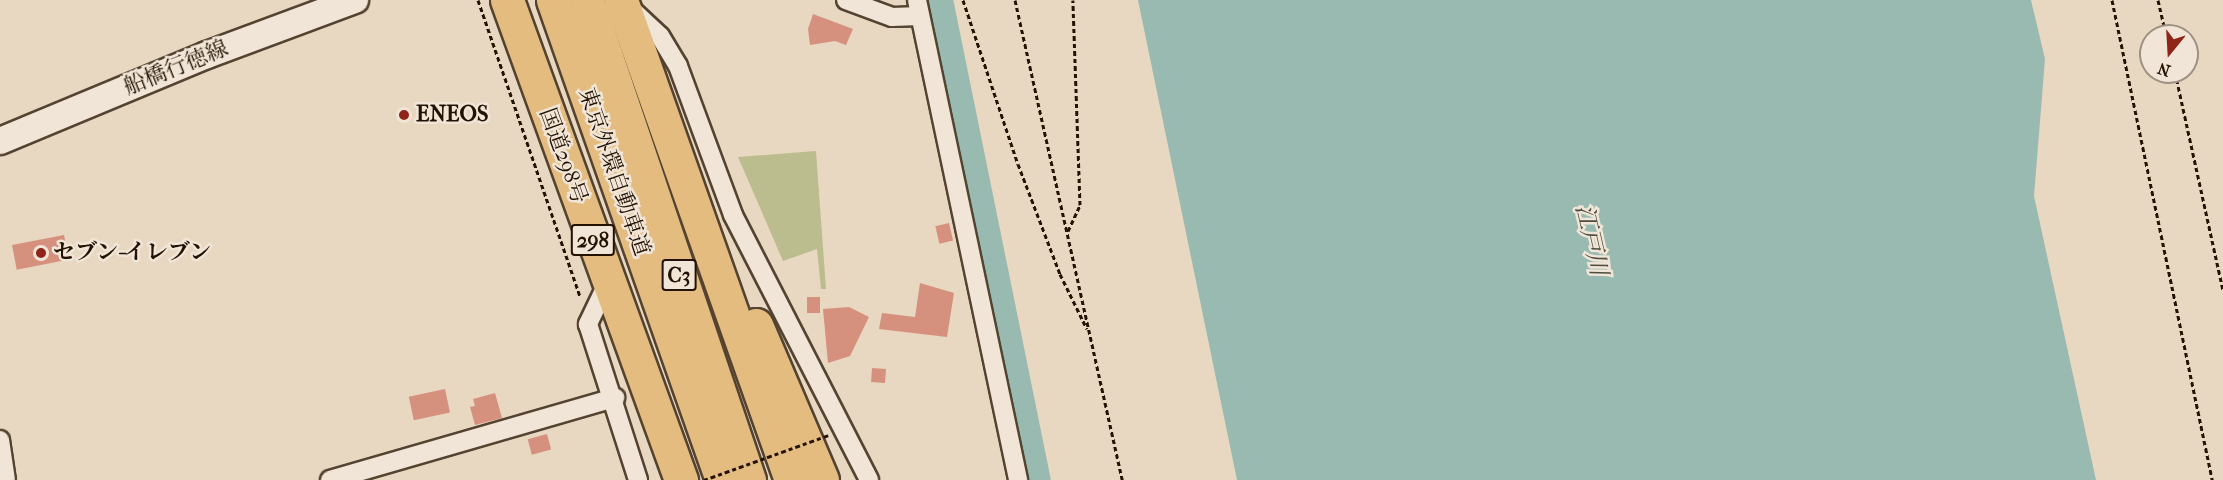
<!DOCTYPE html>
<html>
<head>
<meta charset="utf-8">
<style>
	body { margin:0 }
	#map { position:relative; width:2223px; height:480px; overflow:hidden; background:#e8d7c1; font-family:"IM FELL French Canon","Noto Serif JP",serif }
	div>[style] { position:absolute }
	.green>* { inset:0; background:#bcbd8e }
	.water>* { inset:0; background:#98bab0 }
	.river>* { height:30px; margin:-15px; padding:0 15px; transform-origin:15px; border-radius:15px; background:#98bab0 }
	.building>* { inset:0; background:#d5917e; transform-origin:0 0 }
	.path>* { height:3px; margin-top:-1.5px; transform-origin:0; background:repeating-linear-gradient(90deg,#231200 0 4.5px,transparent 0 7.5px) }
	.roads { filter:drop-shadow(2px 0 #544330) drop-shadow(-2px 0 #544330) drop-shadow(0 2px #544330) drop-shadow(0 -2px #544330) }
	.street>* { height:18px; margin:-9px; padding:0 9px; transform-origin:9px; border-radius:9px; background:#f0e5d7 }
	.secondary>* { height:26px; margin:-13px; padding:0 13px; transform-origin:13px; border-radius:13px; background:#f0e5d7 }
	.highway>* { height:33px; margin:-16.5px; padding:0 16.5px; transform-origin:16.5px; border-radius:16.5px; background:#e4bc80 }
	.path-bridge>* { height:3px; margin-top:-1.5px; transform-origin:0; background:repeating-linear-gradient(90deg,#231200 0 4.5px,transparent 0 7.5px) }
	.dots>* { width:16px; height:16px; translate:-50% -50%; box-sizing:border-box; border:3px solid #f0e5d7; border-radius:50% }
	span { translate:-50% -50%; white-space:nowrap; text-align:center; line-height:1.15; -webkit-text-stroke:5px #f0e5d7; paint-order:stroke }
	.shield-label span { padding:2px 4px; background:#f0e5d7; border:2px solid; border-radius:4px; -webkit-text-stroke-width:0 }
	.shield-label { font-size:21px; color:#231200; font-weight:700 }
	.street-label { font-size:22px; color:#231200 }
	.poi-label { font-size:22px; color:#231200; font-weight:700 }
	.left { translate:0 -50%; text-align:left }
	.water-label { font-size:24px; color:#4c4d3e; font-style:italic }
	.north { position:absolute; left:2139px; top:24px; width:60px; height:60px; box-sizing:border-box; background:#f0e5d7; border:2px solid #9e9181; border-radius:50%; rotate:198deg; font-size:16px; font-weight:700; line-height:24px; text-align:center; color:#231200 }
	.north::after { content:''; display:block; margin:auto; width:21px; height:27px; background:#8f2418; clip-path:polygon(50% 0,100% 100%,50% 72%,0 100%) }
</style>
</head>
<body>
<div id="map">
	<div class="green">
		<div style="clip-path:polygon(816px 151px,826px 289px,821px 289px,817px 249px,783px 261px,738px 157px)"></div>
	</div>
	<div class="water">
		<div style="clip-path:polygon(1138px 0,2031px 0,2045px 59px,2034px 196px,2096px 480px,1237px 480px)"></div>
	</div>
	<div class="river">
		<div style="left:938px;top:0;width:490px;rotate:78.5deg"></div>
	</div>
	<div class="building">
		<div style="clip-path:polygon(813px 14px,853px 29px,846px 45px,835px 41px,810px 45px,808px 29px)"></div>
		<div style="left:949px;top:223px;width:18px;height:14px;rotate:77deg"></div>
		<div style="left:64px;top:235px;width:25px;height:53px;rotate:79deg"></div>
		<div style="clip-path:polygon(920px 283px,954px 293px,947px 337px,879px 329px,882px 313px,915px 317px)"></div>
		<div style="left:807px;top:297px;width:13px;height:16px"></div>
		<div style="clip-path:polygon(849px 307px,869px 317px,850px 356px,828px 363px,823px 309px)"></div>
		<div style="left:872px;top:368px;width:14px;height:14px;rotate:4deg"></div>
		<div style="left:445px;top:389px;width:24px;height:37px;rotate:78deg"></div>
		<div style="clip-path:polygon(495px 393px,502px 418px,475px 425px,470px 407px,475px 406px,473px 399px)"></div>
		<div style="left:547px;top:434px;width:16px;height:20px;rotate:75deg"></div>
	</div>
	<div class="path">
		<div style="left:478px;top:0;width:314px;rotate:71deg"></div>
		<div style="left:963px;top:0;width:173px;rotate:71.5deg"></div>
		<div style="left:1018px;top:164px;width:118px;rotate:69.1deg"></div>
		<div style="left:1060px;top:274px;width:61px;rotate:63.9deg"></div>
		<div style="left:1015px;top:0;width:492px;rotate:77.4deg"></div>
		<div style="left:2112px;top:0;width:490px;rotate:78.2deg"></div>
		<div style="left:2158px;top:0;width:37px;rotate:77deg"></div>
		<div style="left:2175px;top:72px;width:224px;rotate:77.6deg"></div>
		<div style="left:1068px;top:231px;width:29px;rotate:-65deg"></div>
		<div style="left:1080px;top:205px;width:205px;rotate:-92deg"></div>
	</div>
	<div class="roads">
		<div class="street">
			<div style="left:846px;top:0;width:49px;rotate:20.3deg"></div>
			<div style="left:892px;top:17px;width:28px;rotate:-2deg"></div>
			<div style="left:917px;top:0;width:491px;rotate:78.1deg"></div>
			<div style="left:630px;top:8px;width:41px;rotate:43deg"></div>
			<div style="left:660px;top:36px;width:35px;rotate:59deg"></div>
			<div style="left:678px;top:66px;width:159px;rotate:69.7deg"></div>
			<div style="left:733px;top:215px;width:298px;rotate:62.8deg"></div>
			<div style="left:608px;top:282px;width:47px;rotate:115.5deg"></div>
			<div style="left:588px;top:324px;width:164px;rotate:72.2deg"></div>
			<div style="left:0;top:440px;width:40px;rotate:81.5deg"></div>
			<div style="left:330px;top:480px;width:297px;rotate:-16.1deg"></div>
		</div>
		<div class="secondary">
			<div style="left:0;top:141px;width:224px;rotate:-22.6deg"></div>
			<div style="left:207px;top:55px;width:158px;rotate:-20.4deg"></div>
		</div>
		<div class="highway">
			<div style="left:507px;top:0;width:511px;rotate:70.07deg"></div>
			<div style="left:553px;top:0;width:509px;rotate:70.6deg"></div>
			<div style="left:587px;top:0;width:507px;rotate:71.35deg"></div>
			<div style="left:621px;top:0;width:509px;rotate:70.5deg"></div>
			<div style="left:756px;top:325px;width:168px;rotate:66.9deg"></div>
		</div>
	</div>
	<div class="path-bridge">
		<div style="left:704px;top:480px;width:133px;rotate:-19.8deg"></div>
	</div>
	<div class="dots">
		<div style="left:404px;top:115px;background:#8f2418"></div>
		<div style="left:41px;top:253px;background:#8f2418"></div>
	</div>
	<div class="shield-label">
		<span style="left:593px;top:240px">298</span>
		<span style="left:679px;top:275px">C3</span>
	</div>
	<div class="street-label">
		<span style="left:176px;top:68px;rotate:-22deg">船橋行徳線</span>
		<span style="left:563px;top:156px;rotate:70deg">国道298号</span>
		<span style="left:614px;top:172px;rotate:71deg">東京外環自動車道</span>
	</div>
	<div class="poi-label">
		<span class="left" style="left:416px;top:115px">ENEOS</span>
		<span class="left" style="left:53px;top:253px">セブン-イレブン</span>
	</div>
	<div class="water-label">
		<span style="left:1591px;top:240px;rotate:77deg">江戸川</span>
	</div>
	<div class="north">N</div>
</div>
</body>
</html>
